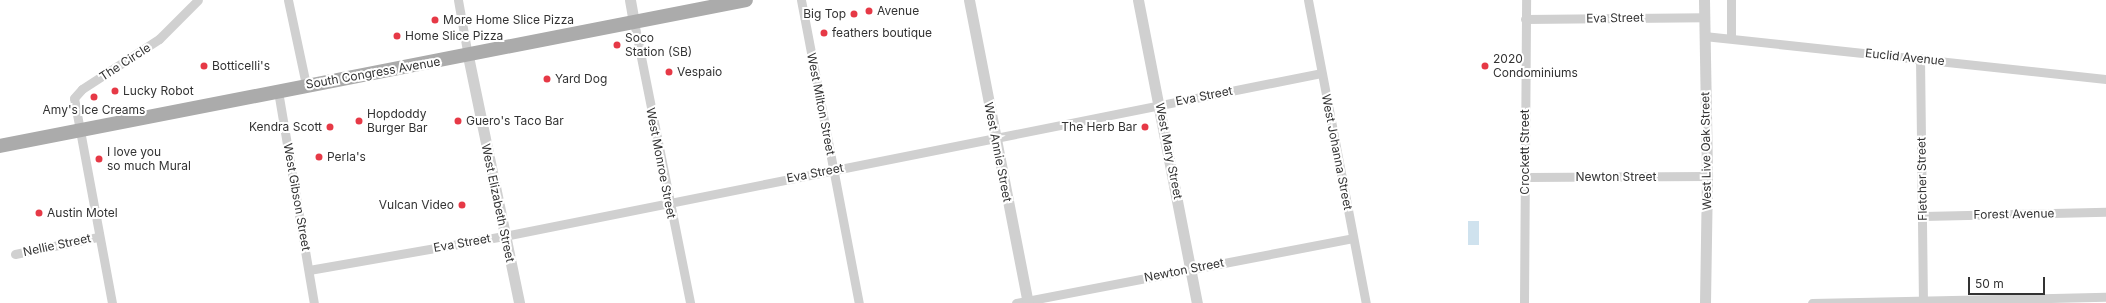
<!DOCTYPE html>
<html>
<head>
<meta charset="utf-8">
<style>
	body { margin:0 }
	#map { position:relative; width:2106px; height:303px; overflow:hidden; background:#fff; font-family:Inter,sans-serif }
	div>[style] { position:absolute }
	.water>* { inset:0; background:#cfe2ee; transform-origin:0 0 }
	.minor>* { height:9px; margin:-4.5px; padding:0 4.5px; transform-origin:4.5px; border-radius:4.5px; background:#d0d0d0 }
	.tertiary>* { height:11px; margin:-5.5px; padding:0 5.5px; transform-origin:5.5px; border-radius:5.5px; background:#d0d0d0 }
	.primary>* { height:14px; margin:-7px; padding:0 7px; transform-origin:7px; border-radius:7px; background:#ababab }
	.dots>* { width:11px; height:11px; translate:-50% -50%; box-sizing:border-box; border:2px solid #fff; border-radius:50% }
	span { translate:-50% -50%; white-space:nowrap; text-align:center; line-height:1.15; -webkit-text-stroke:4px #fff; paint-order:stroke }
	.poi-label { font-size:12px; color:#333 }
	.left { translate:0 -50%; text-align:left }
	.right { translate:-100% -50%; text-align:right }
	.street-label { font-size:12px; color:#333 }
	.scale { position:absolute; left:1968px; top:277px; width:77px; height:18px; box-sizing:border-box; border:2px solid #333; border-top:0; padding-left:5px; font-size:12px; line-height:14px; white-space:nowrap; color:#333; -webkit-text-stroke:3px #fff; paint-order:stroke }
</style>
</head>
<body>
<div id="map">
	<div class="water">
		<div style="left:1468px;top:221px;width:11px;height:24px"></div>
	</div>
	<div class="minor">
		<div style="left:288px;top:0;width:87px;rotate:78deg"></div>
		<div style="left:458px;top:0;width:57px;rotate:79.9deg"></div>
		<div style="left:801px;top:0;width:309px;rotate:79.2deg"></div>
		<div style="left:1308px;top:0;width:309px;rotate:79.2deg"></div>
		<div style="left:1525px;top:19px;width:179px;rotate:-0.6deg"></div>
		<div style="left:634px;top:22px;width:287px;rotate:78.7deg"></div>
		<div style="left:1704px;top:36px;width:404px;rotate:6.1deg"></div>
		<div style="left:1731px;top:38px;width:38px;rotate:-90deg"></div>
		<div style="left:1920px;top:58px;width:241px;rotate:89.3deg"></div>
		<div style="left:278px;top:91px;width:215px;rotate:80.4deg"></div>
		<div style="left:1526px;top:177px;width:181px;rotate:-0.3deg"></div>
		<div style="left:1923px;top:216px;width:183px;rotate:-1.3deg"></div>
		<div style="left:15px;top:254px;width:85px;rotate:-11.6deg"></div>
		<div style="left:309px;top:270px;width:198px;rotate:-9.9deg"></div>
		<div style="left:504px;top:236px;width:833px;rotate:-11.28deg"></div>
		<div style="left:112px;top:303px;width:208px;rotate:-100.5deg"></div>
		<div style="left:74px;top:98px;width:12px;rotate:-48deg"></div>
		<div style="left:82px;top:89px;width:92px;rotate:-33deg"></div>
		<div style="left:159px;top:39px;width:55px;rotate:-45deg"></div>
		<div style="left:1016px;top:303px;width:343px;rotate:-10.9deg"></div>
		<div style="left:1524px;top:303px;width:303px;rotate:-89.6deg"></div>
		<div style="left:1812px;top:303px;width:294px;rotate:-1.2deg"></div>
	</div>
	<div class="tertiary">
		<div style="left:630px;top:0;width:22px;rotate:80deg"></div>
		<div style="left:969px;top:0;width:309px;rotate:79deg"></div>
		<div style="left:1138px;top:0;width:309px;rotate:79deg"></div>
		<div style="left:1704px;top:0;width:176px;rotate:89deg"></div>
		<div style="left:1707px;top:176px;width:127px;rotate:90.9deg"></div>
		<div style="left:468px;top:56px;width:252px;rotate:78.3deg"></div>
	</div>
	<div class="primary">
		<div style="left:0;top:146px;width:760px;rotate:-11.07deg"></div>
	</div>
	<div class="dots">
		<div style="left:869px;top:11px;background:#e63946"></div>
		<div style="left:854px;top:14px;background:#e63946"></div>
		<div style="left:435px;top:20px;background:#e63946"></div>
		<div style="left:824px;top:33px;background:#e63946"></div>
		<div style="left:397px;top:36px;background:#e63946"></div>
		<div style="left:617px;top:45px;background:#e63946"></div>
		<div style="left:204px;top:66px;background:#e63946"></div>
		<div style="left:1485px;top:66px;background:#e63946"></div>
		<div style="left:669px;top:72px;background:#e63946"></div>
		<div style="left:547px;top:79px;background:#e63946"></div>
		<div style="left:115px;top:91px;background:#e63946"></div>
		<div style="left:94px;top:97px;background:#e63946"></div>
		<div style="left:359px;top:121px;background:#e63946"></div>
		<div style="left:458px;top:121px;background:#e63946"></div>
		<div style="left:330px;top:127px;background:#e63946"></div>
		<div style="left:1145px;top:127px;background:#e63946"></div>
		<div style="left:319px;top:157px;background:#e63946"></div>
		<div style="left:99px;top:159px;background:#e63946"></div>
		<div style="left:462px;top:205px;background:#e63946"></div>
		<div style="left:39px;top:213px;background:#e63946"></div>
	</div>
	<div class="poi-label">
		<span class="left" style="left:877px;top:11px">Avenue</span>
		<span class="right" style="left:846px;top:14px">Big Top</span>
		<span class="left" style="left:443px;top:20px">More Home Slice Pizza</span>
		<span class="left" style="left:832px;top:33px">feathers boutique</span>
		<span class="left" style="left:405px;top:36px">Home Slice Pizza</span>
		<span class="left" style="left:625px;top:45px">Soco<br>Station (SB)</span>
		<span class="left" style="left:1493px;top:66px">2020<br>Condominiums</span>
		<span class="left" style="left:212px;top:66px">Botticelli's</span>
		<span class="left" style="left:677px;top:72px">Vespaio</span>
		<span class="left" style="left:555px;top:79px">Yard Dog</span>
		<span class="left" style="left:123px;top:91px">Lucky Robot</span>
		<span style="left:94px;top:110px">Amy's Ice Creams</span>
		<span class="left" style="left:367px;top:121px">Hopdoddy<br>Burger Bar</span>
		<span class="left" style="left:466px;top:121px">Guero's Taco Bar</span>
		<span class="right" style="left:322px;top:127px">Kendra Scott</span>
		<span class="right" style="left:1137px;top:127px">The Herb Bar</span>
		<span class="left" style="left:107px;top:159px">I love you<br>so much Mural</span>
		<span class="left" style="left:327px;top:157px">Perla's</span>
		<span class="right" style="left:454px;top:205px">Vulcan Video</span>
		<span class="left" style="left:47px;top:213px">Austin Motel</span>
	</div>
	<div class="street-label">
		<span style="left:1615px;top:18px;rotate:-1deg">Eva Street</span>
		<span style="left:1905px;top:57px;rotate:6deg">Euclid Avenue</span>
		<span style="left:125px;top:62px;rotate:-33deg">The Circle</span>
		<span style="left:373px;top:73px;rotate:-10deg">South Congress Avenue</span>
		<span style="left:1204px;top:96px;rotate:-11deg">Eva Street</span>
		<span style="left:821px;top:104px;rotate:79deg">West Milton Street</span>
		<span style="left:1169px;top:151px;rotate:79deg">West Mary Street</span>
		<span style="left:1706px;top:151px;rotate:-91deg">West Live Oak Street</span>
		<span style="left:998px;top:152px;rotate:79deg">West Annie Street</span>
		<span style="left:1337px;top:152px;rotate:79deg">West Johanna Street</span>
		<span style="left:1525px;top:152px;rotate:-90deg">Crockett Street</span>
		<span style="left:661px;top:163px;rotate:79deg">West Monroe Street</span>
		<span style="left:815px;top:173px;rotate:-11deg">Eva Street</span>
		<span style="left:1616px;top:177px">Newton Street</span>
		<span style="left:1922px;top:179px;rotate:-91deg">Fletcher Street</span>
		<span style="left:297px;top:197px;rotate:80deg">West Gibson Street</span>
		<span style="left:498px;top:203px;rotate:78deg">West Elizabeth Street</span>
		<span style="left:2014px;top:214px;rotate:-1deg">Forest Avenue</span>
		<span style="left:462px;top:243px;rotate:-10deg">Eva Street</span>
		<span style="left:57px;top:245px;rotate:-12deg">Nellie Street</span>
		<span style="left:1184px;top:270px;rotate:-11deg">Newton Street</span>
	</div>
	<div class="scale">50 m</div>
</div>
</body>
</html>
